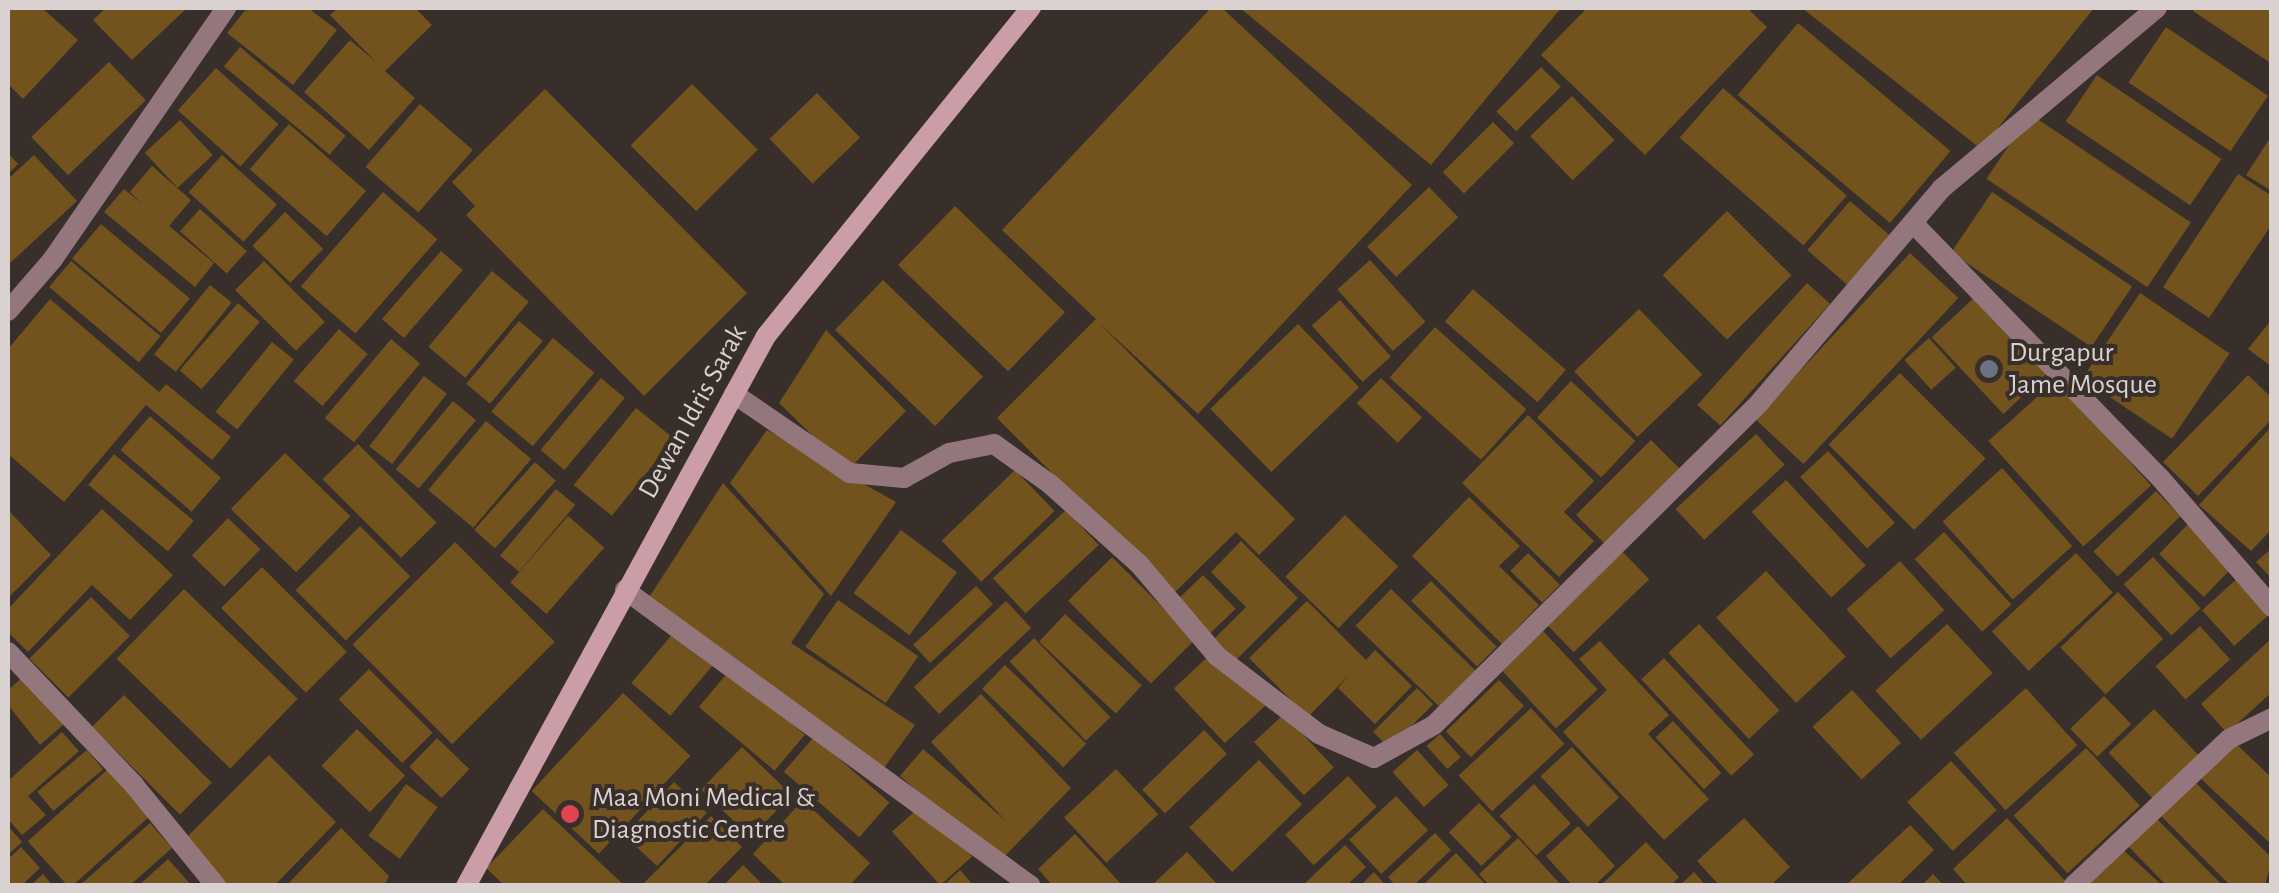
<!DOCTYPE html>
<html>
<head>
<meta charset="utf-8">
<style>
	body { margin:0 }
	#map { position:relative; width:2279px; height:893px; overflow:hidden; background:#382f2b; font-family:"Alegreya Sans",sans-serif }
	div>[style] { position:absolute }
	.building>* { inset:0; background:#72531e; transform-origin:0 0 }
	.minor>* { height:20px; margin:-10px; padding:0 10px; transform-origin:10px; border-radius:10px; background:#94777c }
	.secondary>* { height:20px; margin:-10px; padding:0 10px; transform-origin:10px; border-radius:10px; background:#cb9ea7 }
	.dots>* { width:28px; height:28px; translate:-50% -50%; box-sizing:border-box; border:5px solid #382f2b; border-radius:50% }
	span { translate:-50% -50%; white-space:nowrap; text-align:center; line-height:1.15; -webkit-text-stroke:8px #382f2b; paint-order:stroke }
	.poi-label { font-size:28px; color:#d9d2d0 }
	.left { translate:0 -50%; text-align:left }
	.street-label { font-size:28px; color:#d9d2d0 }
	.frame { position:absolute; inset:0; border:10px solid #d9d2d0; pointer-events:none }
</style>
</head>
<body>
<div id="map">
	<div class="building">
		<div style="clip-path:polygon(8px 8px,42px 8px,78px 40px,23px 99px,8px 84px)"></div>
		<div style="clip-path:polygon(106px 8px,187px 8px,132px 60px,93px 20px)"></div>
		<div style="clip-path:polygon(247px 8px,308px 8px,337px 30px,293px 85px,227px 33px)"></div>
		<div style="clip-path:polygon(338px 8px,415px 8px,432px 25px,385px 71px,415px 98px,369px 150px,304px 92px,350px 40px,376px 62px,330px 15px)"></div>
		<div style="clip-path:polygon(1211px 8px,1222px 8px,1412px 185px,1198px 414px,1098px 322px,1295px 519px,1259px 555px,1236px 532px,1173px 594px,997px 418px,1096px 319px,1002px 230px)"></div>
		<div style="clip-path:polygon(1240px 8px,1561px 8px,1431px 165px)"></div>
		<div style="clip-path:polygon(1587px 8px,1747px 8px,1767px 27px,1645px 155px,1541px 55px)"></div>
		<div style="clip-path:polygon(1802px 8px,2094px 8px,1981px 149px)"></div>
		<div style="clip-path:polygon(2195px 8px,2272px 8px,2272px 64px,2193px 11px)"></div>
		<div style="left:1798px;top:23px;width:199px;height:94px;rotate:40deg"></div>
		<div style="left:2166px;top:27px;width:123px;height:67px;rotate:34deg"></div>
		<div style="left:240px;top:47px;width:138px;height:25px;rotate:40deg"></div>
		<div style="left:109px;top:62px;width:53px;height:108px;rotate:46deg"></div>
		<div style="left:1541px;top:67px;width:28px;height:63px;rotate:45deg"></div>
		<div style="left:216px;top:68px;width:84px;height:57px;rotate:42deg"></div>
		<div style="left:2097px;top:75px;width:150px;height:56px;rotate:34deg"></div>
		<div style="left:692px;top:84px;width:93px;height:87px;rotate:45deg"></div>
		<div style="left:1723px;top:88px;width:164px;height:66px;rotate:41deg"></div>
		<div style="clip-path:polygon(545px 89px,747px 293px,644px 396px,466px 215px,475px 206px,452px 182px)"></div>
		<div style="left:817px;top:93px;width:62px;height:66px;rotate:46deg"></div>
		<div style="left:1572px;top:96px;width:61px;height:58px;rotate:46deg"></div>
		<div style="left:420px;top:104px;width:70px;height:83px;rotate:41deg"></div>
		<div style="left:2030px;top:114px;width:194px;height:78px;rotate:34deg"></div>
		<div style="left:180px;top:120px;width:48px;height:48px;rotate:47deg"></div>
		<div style="left:1493px;top:122px;width:30px;height:71px;rotate:45deg"></div>
		<div style="left:289px;top:124px;width:102px;height:60px;rotate:41deg"></div>
		<div style="clip-path:polygon(2272px 135px,2272px 191px,2246px 175px)"></div>
		<div style="clip-path:polygon(8px 153px,18px 164px,8px 174px)"></div>
		<div style="clip-path:polygon(34px 155px,77px 201px,8px 265px,8px 179px)"></div>
		<div style="left:222px;top:155px;width:74px;height:50px;rotate:42deg"></div>
		<div style="clip-path:polygon(152px 166px,191px 200px,169px 226px,214px 263px,195px 287px,104px 212px,124px 189px,142px 204px,130px 192px)"></div>
		<div style="clip-path:polygon(2238px 174px,2272px 196px,2272px 224px,2209px 318px,2163px 287px)"></div>
		<div style="left:1429px;top:187px;width:42px;height:86px;rotate:46deg"></div>
		<div style="left:383px;top:192px;width:72px;height:125px;rotate:41deg"></div>
		<div style="left:1992px;top:192px;width:169px;height:73px;rotate:34deg"></div>
		<div style="left:1850px;top:201px;width:55px;height:65px;rotate:41deg"></div>
		<div style="left:955px;top:206px;width:153px;height:82px;rotate:44deg"></div>
		<div style="left:200px;top:209px;width:63px;height:30px;rotate:42deg"></div>
		<div style="left:1727px;top:211px;width:91px;height:91px;rotate:45deg"></div>
		<div style="left:285px;top:212px;width:53px;height:47px;rotate:44deg"></div>
		<div style="left:101px;top:224px;width:116px;height:45px;rotate:40deg"></div>
		<div style="left:441px;top:251px;width:29px;height:90px;rotate:41deg"></div>
		<div style="left:1910px;top:253px;width:66px;height:227px;rotate:43deg"></div>
		<div style="left:1370px;top:260px;width:83px;height:44px;rotate:48deg"></div>
		<div style="left:71px;top:261px;width:117px;height:34px;rotate:40deg"></div>
		<div style="left:264px;top:261px;width:86px;height:41px;rotate:45deg"></div>
		<div style="left:492px;top:271px;width:48px;height:99px;rotate:40deg"></div>
		<div style="left:883px;top:280px;width:139px;height:69px;rotate:44deg"></div>
		<div style="left:1807px;top:283px;width:31px;height:164px;rotate:42deg"></div>
		<div style="left:210px;top:285px;width:28px;height:89px;rotate:39deg"></div>
		<div style="left:1473px;top:289px;width:123px;height:43px;rotate:41deg"></div>
		<div style="left:2140px;top:293px;width:108px;height:103px;rotate:34deg"></div>
		<div style="left:1977px;top:295px;width:105px;height:62px;rotate:47deg"></div>
		<div style="clip-path:polygon(50px 299px,159px 392px,166px 384px,231px 437px,212px 460px,146px 405px,64px 502px,8px 454px,8px 349px)"></div>
		<div style="left:1340px;top:300px;width:76px;height:38px;rotate:48deg"></div>
		<div style="left:238px;top:303px;width:29px;height:89px;rotate:41deg"></div>
		<div style="left:1639px;top:309px;width:91px;height:90px;rotate:46deg"></div>
		<div style="clip-path:polygon(2272px 319px,2272px 367px,2248px 349px)"></div>
		<div style="left:519px;top:321px;width:31px;height:82px;rotate:40deg"></div>
		<div style="left:1298px;top:324px;width:88px;height:122px;rotate:46deg"></div>
		<div style="left:1435px;top:327px;width:123px;height:68px;rotate:42deg"></div>
		<div style="left:339px;top:329px;width:38px;height:69px;rotate:41deg"></div>
		<div style="clip-path:polygon(826px 330px,906px 411px,848px 470px,779px 403px)"></div>
		<div style="left:553px;top:338px;width:54px;height:96px;rotate:40deg"></div>
		<div style="left:1929px;top:338px;width:40px;height:33px;rotate:48deg"></div>
		<div style="left:391px;top:339px;width:38px;height:103px;rotate:40deg"></div>
		<div style="left:272px;top:342px;width:28px;height:90px;rotate:39deg"></div>
		<div style="left:1900px;top:373px;width:121px;height:101px;rotate:45deg"></div>
		<div style="clip-path:polygon(2248px 375px,2272px 398px,2272px 419px,2198px 496px,2163px 462px)"></div>
		<div style="left:424px;top:376px;width:29px;height:89px;rotate:38deg"></div>
		<div style="left:601px;top:378px;width:31px;height:94px;rotate:40deg"></div>
		<div style="left:1381px;top:378px;width:57px;height:35px;rotate:44deg"></div>
		<div style="left:2056px;top:380px;width:142px;height:91px;rotate:48deg"></div>
		<div style="left:1571px;top:381px;width:88px;height:50px;rotate:43deg"></div>
		<div style="left:453px;top:401px;width:30px;height:89px;rotate:40deg"></div>
		<div style="left:636px;top:408px;width:49px;height:99px;rotate:39deg"></div>
		<div style="clip-path:polygon(1528px 415px,1594px 481px,1564px 512px,1594px 541px,1559px 577px,1462px 483px)"></div>
		<div style="left:150px;top:416px;width:94px;height:45px;rotate:41deg"></div>
		<div style="left:486px;top:421px;width:59px;height:90px;rotate:40deg"></div>
		<div style="clip-path:polygon(2272px 426px,2272px 529px,2251px 551px,2199px 505px)"></div>
		<div style="clip-path:polygon(767px 430px,896px 502px,831px 596px,730px 483px)"></div>
		<div style="left:1756px;top:434px;width:42px;height:110px;rotate:47deg"></div>
		<div style="left:1651px;top:440px;width:42px;height:106px;rotate:45deg"></div>
		<div style="left:358px;top:444px;width:111px;height:50px;rotate:45deg"></div>
		<div style="left:1828px;top:451px;width:98px;height:38px;rotate:47deg"></div>
		<div style="left:285px;top:453px;width:91px;height:78px;rotate:44deg"></div>
		<div style="left:114px;top:454px;width:104px;height:40px;rotate:40deg"></div>
		<div style="left:535px;top:462px;width:28px;height:91px;rotate:42deg"></div>
		<div style="left:2002px;top:468px;width:105px;height:80px;rotate:48deg"></div>
		<div style="left:1015px;top:470px;width:57px;height:102px;rotate:46deg"></div>
		<div style="left:1786px;top:480px;width:117px;height:47px;rotate:47deg"></div>
		<div style="clip-path:polygon(723px 483px,824px 594px,791px 643px,915px 725px,884px 768px,648px 599px)"></div>
		<div style="left:556px;top:489px;width:25px;height:87px;rotate:40deg"></div>
		<div style="left:2156px;top:491px;width:35px;height:87px;rotate:46deg"></div>
		<div style="clip-path:polygon(1469px 497px,1520px 546px,1499px 566px,1539px 605px,1502px 644px,1412px 556px)"></div>
		<div style="clip-path:polygon(102px 509px,173px 575px,130px 620px,92px 585px,28px 652px,8px 632px,8px 609px)"></div>
		<div style="clip-path:polygon(8px 510px,51px 555px,8px 598px)"></div>
		<div style="left:1066px;top:510px;width:48px;height:100px;rotate:47deg"></div>
		<div style="left:1345px;top:515px;width:74px;height:86px;rotate:44deg"></div>
		<div style="left:568px;top:516px;width:48px;height:88px;rotate:41deg"></div>
		<div style="left:228px;top:518px;width:45px;height:52px;rotate:44deg"></div>
		<div style="left:2189px;top:523px;width:62px;height:43px;rotate:44deg"></div>
		<div style="left:360px;top:526px;width:71px;height:91px;rotate:45deg"></div>
		<div style="left:901px;top:530px;width:70px;height:79px;rotate:37deg"></div>
		<div style="left:1944px;top:532px;width:99px;height:40px;rotate:47deg"></div>
		<div style="clip-path:polygon(1241px 541px,1298px 598px,1232px 664px,1211px 642px,1246px 607px,1211px 572px)"></div>
		<div style="left:455px;top:542px;width:141px;height:145px;rotate:45deg"></div>
		<div style="clip-path:polygon(2272px 548px,2272px 579px,2256px 562px)"></div>
		<div style="left:1620px;top:549px;width:42px;height:105px;rotate:46deg"></div>
		<div style="left:1528px;top:553px;width:45px;height:25px;rotate:45deg"></div>
		<div style="left:2076px;top:553px;width:54px;height:115px;rotate:47deg"></div>
		<div style="left:1112px;top:557px;width:117px;height:62px;rotate:45deg"></div>
		<div style="left:2153px;top:557px;width:70px;height:40px;rotate:47deg"></div>
		<div style="left:1900px;top:561px;width:66px;height:72px;rotate:48deg"></div>
		<div style="left:262px;top:567px;width:120px;height:58px;rotate:45deg"></div>
		<div style="left:1766px;top:571px;width:117px;height:68px;rotate:47deg"></div>
		<div style="left:1203px;top:575px;width:47px;height:37px;rotate:46deg"></div>
		<div style="left:2240px;top:576px;width:48px;height:51px;rotate:48deg"></div>
		<div style="left:1431px;top:581px;width:93px;height:28px;rotate:45deg"></div>
		<div style="left:976px;top:586px;width:25px;height:86px;rotate:47deg"></div>
		<div style="left:184px;top:589px;width:158px;height:97px;rotate:44deg"></div>
		<div style="left:1391px;top:589px;width:117px;height:51px;rotate:44deg"></div>
		<div style="left:2118px;top:592px;width:65px;height:80px;rotate:46deg"></div>
		<div style="left:91px;top:597px;width:55px;height:87px;rotate:45deg"></div>
		<div style="left:838px;top:600px;width:98px;height:57px;rotate:35deg"></div>
		<div style="left:1006px;top:601px;width:37px;height:126px;rotate:47deg"></div>
		<div style="clip-path:polygon(1307px 601px,1366px 660px,1375px 650px,1412px 686px,1375px 724px,1338px 688px,1350px 674px,1308px 717px,1249px 658px)"></div>
		<div style="left:1065px;top:614px;width:105px;height:38px;rotate:43deg"></div>
		<div style="left:1699px;top:624px;width:118px;height:42px;rotate:47deg"></div>
		<div style="left:1947px;top:624px;width:67px;height:98px;rotate:47deg"></div>
		<div style="left:2200px;top:626px;width:45px;height:60px;rotate:48deg"></div>
		<div style="left:675px;top:631px;width:51px;height:68px;rotate:40deg"></div>
		<div style="left:1543px;top:631px;width:80px;height:57px;rotate:47deg"></div>
		<div style="left:1034px;top:638px;width:110px;height:34px;rotate:46deg"></div>
		<div style="clip-path:polygon(2272px 638px,2272px 692px,2227px 733px,2201px 704px)"></div>
		<div style="clip-path:polygon(1600px 641px,1669px 715px,1648px 734px,1709px 799px,1664px 840px,1563px 732px,1607px 690px,1579px 659px)"></div>
		<div style="left:1214px;top:651px;width:75px;height:55px;rotate:47deg"></div>
		<div style="left:1664px;top:658px;width:132px;height:31px;rotate:47deg"></div>
		<div style="left:1005px;top:665px;width:113px;height:33px;rotate:44deg"></div>
		<div style="left:369px;top:669px;width:90px;height:43px;rotate:45deg"></div>
		<div style="left:729px;top:671px;width:99px;height:47px;rotate:40deg"></div>
		<div style="clip-path:polygon(24px 676px,64px 724px,40px 745px,8px 705px,8px 690px)"></div>
		<div style="left:1499px;top:680px;width:36px;height:74px;rotate:46deg"></div>
		<div style="left:1417px;top:688px;width:23px;height:62px;rotate:45deg"></div>
		<div style="left:2026px;top:688px;width:77px;height:97px;rotate:48deg"></div>
		<div style="left:1852px;top:690px;width:72px;height:54px;rotate:47deg"></div>
		<div style="left:623px;top:693px;width:92px;height:134px;rotate:43deg"></div>
		<div style="clip-path:polygon(981px 694px,1071px 788px,999px 862px,900px 776px,923px 749px,1006px 821px,931px 742px)"></div>
		<div style="left:124px;top:695px;width:124px;height:45px;rotate:45deg"></div>
		<div style="left:2104px;top:696px;width:39px;height:47px;rotate:46deg"></div>
		<div style="left:1531px;top:708px;width:49px;height:99px;rotate:47deg"></div>
		<div style="left:2154px;top:709px;width:65px;height:63px;rotate:46deg"></div>
		<div style="left:1284px;top:714px;width:73px;height:41px;rotate:47deg"></div>
		<div style="left:1673px;top:721px;width:71px;height:24px;rotate:47deg"></div>
		<div style="left:357px;top:729px;width:67px;height:51px;rotate:44deg"></div>
		<div style="left:1204px;top:730px;width:33px;height:86px;rotate:46deg"></div>
		<div style="clip-path:polygon(62px 732px,79px 751px,28px 796px,46px 815px,22px 835px,8px 819px,8px 781px)"></div>
		<div style="left:1440px;top:734px;width:31px;height:18px;rotate:48deg"></div>
		<div style="left:814px;top:737px;width:100px;height:46px;rotate:41deg"></div>
		<div style="left:437px;top:738px;width:45px;height:40px;rotate:44deg"></div>
		<div style="clip-path:polygon(2233px 741px,2272px 778px,2272px 845px,2199px 777px)"></div>
		<div style="left:742px;top:747px;width:69px;height:59px;rotate:44deg"></div>
		<div style="left:1572px;top:747px;width:69px;height:43px;rotate:47deg"></div>
		<div style="left:2086px;top:748px;width:79px;height:99px;rotate:47deg"></div>
		<div style="left:87px;top:750px;width:25px;height:65px;rotate:50deg"></div>
		<div style="left:1417px;top:750px;width:47px;height:33px;rotate:48deg"></div>
		<div style="clip-path:polygon(269px 755px,336px 822px,274px 886px,226px 886px,182px 842px)"></div>
		<div style="left:1259px;top:760px;width:62px;height:97px;rotate:46deg"></div>
		<div style="left:1951px;top:761px;width:67px;height:60px;rotate:47deg"></div>
		<div style="left:108px;top:769px;width:63px;height:108px;rotate:48deg"></div>
		<div style="left:1116px;top:769px;width:62px;height:71px;rotate:47deg"></div>
		<div style="left:1348px;top:776px;width:42px;height:86px;rotate:47deg"></div>
		<div style="clip-path:polygon(2193px 780px,2272px 858px,2265px 886px,2231px 886px,2159px 814px)"></div>
		<div style="left:674px;top:782px;width:45px;height:73px;rotate:43deg"></div>
		<div style="left:406px;top:784px;width:39px;height:64px;rotate:36deg"></div>
		<div style="left:1534px;top:784px;width:54px;height:47px;rotate:47deg"></div>
		<div style="left:1396px;top:796px;width:47px;height:64px;rotate:47deg"></div>
		<div style="clip-path:polygon(803px 800px,870px 863px,849px 886px,786px 886px,753px 854px)"></div>
		<div style="left:924px;top:803px;width:72px;height:43px;rotate:48deg"></div>
		<div style="left:1479px;top:803px;width:47px;height:42px;rotate:46deg"></div>
		<div style="clip-path:polygon(543px 809px,625px 886px,505px 886px,486px 868px)"></div>
		<div style="clip-path:polygon(711px 816px,742px 847px,704px 886px,641px 886px)"></div>
		<div style="clip-path:polygon(1744px 818px,1790px 867px,1770px 886px,1720px 886px,1697px 861px)"></div>
		<div style="clip-path:polygon(2007px 818px,2067px 883px,2065px 886px,1968px 886px,1953px 869px)"></div>
		<div style="clip-path:polygon(2157px 819px,2223px 886px,2167px 886px,2129px 847px)"></div>
		<div style="clip-path:polygon(150px 823px,172px 848px,129px 886px,79px 886px)"></div>
		<div style="clip-path:polygon(1910px 825px,1934px 850px,1897px 886px,1845px 886px)"></div>
		<div style="clip-path:polygon(8px 826px,22px 842px,8px 855px)"></div>
		<div style="clip-path:polygon(1578px 826px,1615px 866px,1594px 886px,1573px 886px,1546px 856px)"></div>
		<div style="clip-path:polygon(341px 828px,389px 876px,384px 886px,286px 886px)"></div>
		<div style="clip-path:polygon(1435px 833px,1451px 850px,1413px 886px,1396px 886px,1388px 877px)"></div>
		<div style="clip-path:polygon(1075px 834px,1123px 886px,1053px 886px,1038px 869px)"></div>
		<div style="clip-path:polygon(1518px 838px,1562px 886px,1490px 886px,1479px 874px)"></div>
		<div style="clip-path:polygon(1646px 842px,1679px 877px,1670px 886px,1600px 886px)"></div>
		<div style="clip-path:polygon(1345px 845px,1366px 867px,1346px 886px,1302px 886px)"></div>
		<div style="clip-path:polygon(2119px 846px,2163px 886px,2084px 886px)"></div>
		<div style="clip-path:polygon(21px 847px,40px 868px,21px 886px,8px 886px,8px 859px)"></div>
		<div style="clip-path:polygon(1187px 852px,1219px 886px,1151px 886px)"></div>
		<div style="clip-path:polygon(1456px 853px,1487px 886px,1422px 886px)"></div>
		<div style="clip-path:polygon(168px 859px,192px 886px,138px 886px)"></div>
		<div style="clip-path:polygon(743px 865px,764px 886px,723px 886px)"></div>
		<div style="clip-path:polygon(960px 870px,974px 886px,943px 886px)"></div>
		<div style="clip-path:polygon(1374px 872px,1386px 886px,1360px 886px)"></div>
		<div style="clip-path:polygon(1694px 872px,1706px 886px,1679px 886px)"></div>
		<div style="clip-path:polygon(43px 874px,53px 886px,30px 886px)"></div>
		<div style="clip-path:polygon(1933px 874px,1944px 886px,1921px 886px)"></div>
	</div>
	<div class="minor">
		<div style="left:1914px;top:224px;width:356px;rotate:45.9deg"></div>
		<div style="left:2162px;top:480px;width:168px;rotate:49.1deg"></div>
		<div style="left:8px;top:311px;width:69px;rotate:-49.1deg"></div>
		<div style="left:53px;top:259px;width:305px;rotate:-55.4deg"></div>
		<div style="left:734px;top:394px;width:140px;rotate:34.3deg"></div>
		<div style="left:850px;top:473px;width:54px;rotate:5.3deg"></div>
		<div style="left:904px;top:478px;width:51px;rotate:-29.1deg"></div>
		<div style="left:949px;top:453px;width:46px;rotate:-11.3deg"></div>
		<div style="left:994px;top:444px;width:69px;rotate:35.5deg"></div>
		<div style="left:1050px;top:484px;width:120px;rotate:42deg"></div>
		<div style="left:1139px;top:564px;width:121px;rotate:49.7deg"></div>
		<div style="left:1217px;top:656px;width:128px;rotate:37.4deg"></div>
		<div style="left:1319px;top:734px;width:60px;rotate:23.6deg"></div>
		<div style="left:1374px;top:758px;width:68px;rotate:-28.8deg"></div>
		<div style="left:1434px;top:725px;width:459px;rotate:-44.7deg"></div>
		<div style="left:1760px;top:402px;width:280px;rotate:-49.6deg"></div>
		<div style="left:1941px;top:189px;width:282px;rotate:-40deg"></div>
		<div style="left:625px;top:590px;width:502px;rotate:36.09deg"></div>
		<div style="left:8px;top:652px;width:183px;rotate:46.5deg"></div>
		<div style="left:134px;top:785px;width:130px;rotate:50.9deg"></div>
		<div style="left:2073px;top:886px;width:214px;rotate:-43.3deg"></div>
		<div style="left:2229px;top:739px;width:48px;rotate:-26deg"></div>
	</div>
	<div class="secondary">
		<div style="left:466px;top:886px;width:626px;rotate:-61.39deg"></div>
		<div style="left:766px;top:336px;width:422px;rotate:-51.1deg"></div>
	</div>
	<div class="dots">
		<div style="left:1989px;top:369px;background:#6b7280"></div>
		<div style="left:570px;top:814px;background:#e0444e"></div>
	</div>
	<div class="poi-label">
		<span class="left" style="left:2009px;top:369px">Durgapur<br>Jame Mosque</span>
		<span class="left" style="left:592px;top:814px">Maa Moni Medical &amp;<br>Diagnostic Centre</span>
	</div>
	<div class="street-label">
		<span style="left:693px;top:412px;rotate:-61deg">Dewan Idris Sarak</span>
	</div>
	<div class="frame"></div>
</div>
</body>
</html>
